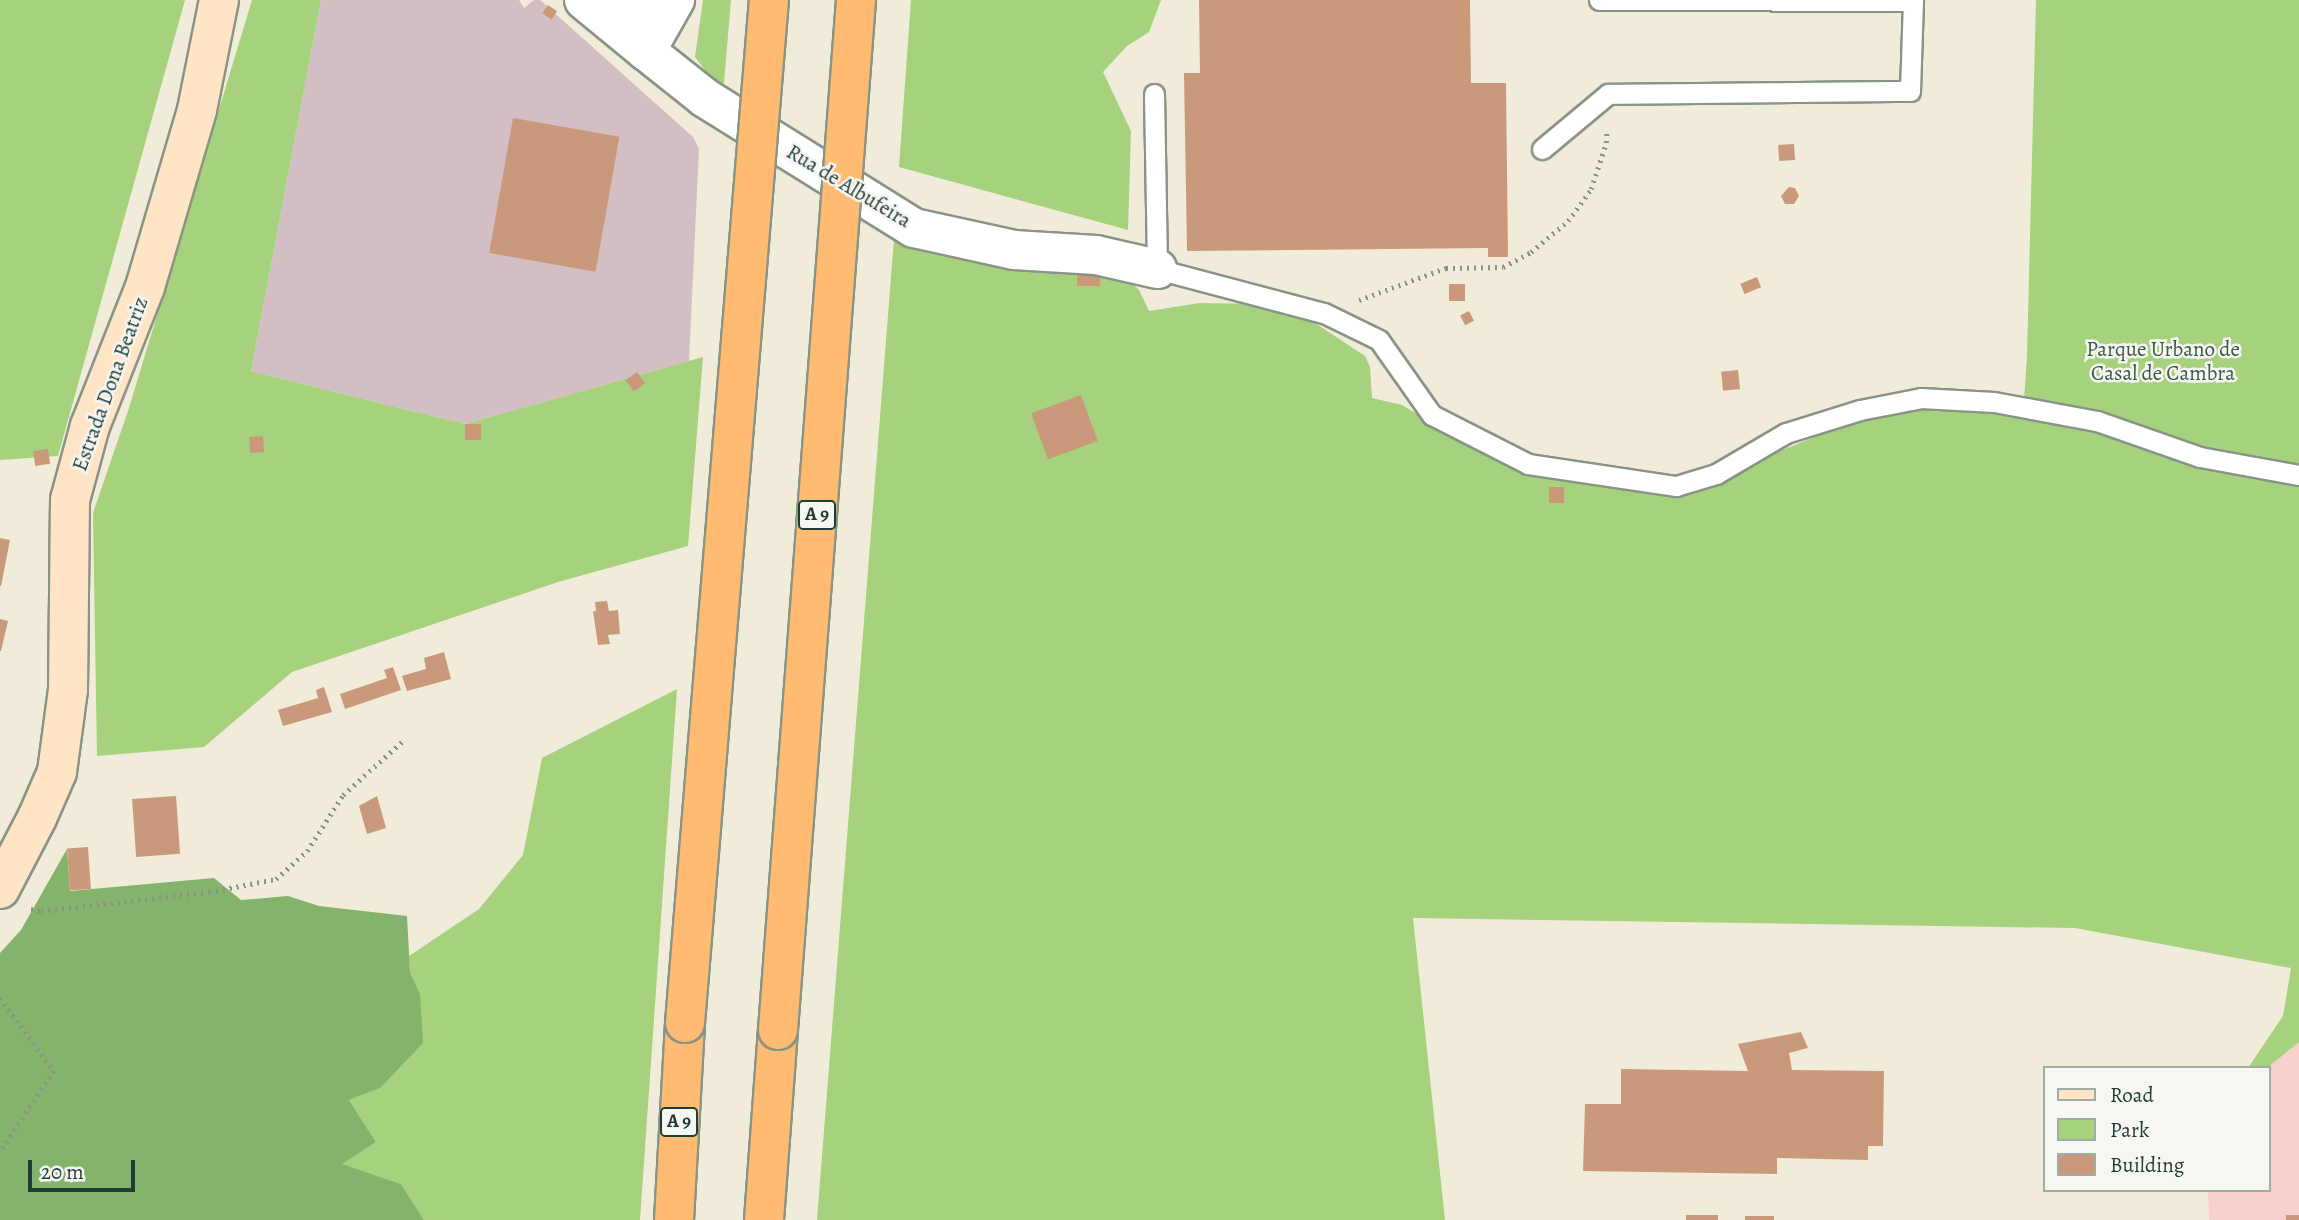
<!DOCTYPE html>
<html>
<head>
<meta charset="utf-8">
<style>
	body { margin:0 }
	#map { position:relative; width:2299px; height:1220px; overflow:hidden; background:#f1ebd9; font-family:Alegreya,serif }
	div>[style] { position:absolute }
	.built>* { inset:0; background:#f7d0cd }
	.industrial>* { inset:0; background:#d2bec3 }
	.green>* { inset:0; background:#a6d17d }
	.forest>* { inset:0; background:#84b36c }
	.building>* { inset:0; background:#ca997c; transform-origin:0 0 }
	.path>* { height:4.5px; margin-top:-2.25px; transform-origin:0; background:repeating-linear-gradient(90deg,#889486 0 2px,transparent 0 7px) }
	.roads { filter:drop-shadow(2px 0 #889486) drop-shadow(-2px 0 #889486) drop-shadow(0 2px #889486) drop-shadow(0 -2px #889486) }
	.service>* { height:19px; margin:-9.5px; padding:0 9.5px; transform-origin:9.5px; border-radius:9.5px; background:#fff }
	.minor>* { height:38px; margin:-19px; padding:0 19px; transform-origin:19px; border-radius:19px; background:#fff }
	.tertiary>* { height:38px; margin:-19px; padding:0 19px; transform-origin:19px; border-radius:19px; background:#fff }
	.secondary>* { height:38px; margin:-19px; padding:0 19px; transform-origin:19px; border-radius:19px; background:#ffe4c6 }
	.motorway>* { height:38px; margin:-19px; padding:0 19px; transform-origin:19px; border-radius:19px; background:#febb71 }
	.bridges { filter:drop-shadow(2px 0 #889486) drop-shadow(-2px 0 #889486) drop-shadow(0 2px #889486) drop-shadow(0 -2px #889486) }
	.motorway-bridge>* { height:38px; margin:-19px; padding:0 19px; transform-origin:19px; border-radius:19px; background:#febb71 }
	span { translate:-50% -50%; white-space:nowrap; text-align:center; line-height:1.15; -webkit-text-stroke:5px #f6f6f2; paint-order:stroke }
	.shield-label span { padding:2px 5px; background:#f6f6f2; border:2px solid; border-radius:5px; -webkit-text-stroke-width:0 }
	.shield-label { font-size:19px; color:#1f3d34; font-weight:700 }
	.street-label { font-size:21px; color:#1f3d34 }
	.park-label { font-size:21px; color:#3a5b43 }
	.legend { position:absolute; left:2043px; top:1066px; width:228px; height:126px; box-sizing:border-box; background:#f6f6f2; border:2px solid #a0aca6; margin:0; padding:9px 12px; list-style:none; font-size:21px; color:#1f3d34 }
	.legend li { display:flex; align-items:center; gap:14px; height:35px }
	.legend b { width:35px; border:2px solid #a0aca6 }
	.scale { position:absolute; left:28px; top:1160px; width:107px; height:32px; box-sizing:border-box; border:4px solid #1f3d34; border-top:0; padding-left:9px; font-size:21px; line-height:24px; white-space:nowrap; color:#1f3d34; -webkit-text-stroke:5px #f6f6f2; paint-order:stroke }
</style>
</head>
<body>
<div id="map">
	<div class="built">
		<div style="clip-path:polygon(2299px 1042px,2299px 1220px,2209px 1220px,2208px 1190px,2269px 1190px,2267px 1068px)"></div>
	</div>
	<div class="industrial">
		<div style="clip-path:polygon(321px 0,519px 0,524px 8px,534px 0,540px 0,693px 137px,699px 149px,689px 361px,465px 424px,251px 371px)"></div>
	</div>
	<div class="green">
		<div style="clip-path:polygon(0 0,185px 0,58px 456px,0 460px)"></div>
		<div style="clip-path:polygon(252px 0,321px 0,251px 371px,465px 424px,703px 357px,688px 546px,558px 582px,292px 672px,204px 747px,97px 756px,93px 513px,129px 408px)"></div>
		<div style="clip-path:polygon(703px 0,731px 0,723px 94px,695px 57px)"></div>
		<div style="clip-path:polygon(911px 0,1161px 0,1149px 32px,1127px 46px,1103px 72px,1131px 131px,1128px 230px,899px 167px)"></div>
		<div style="clip-path:polygon(2036px 0,2299px 0,2299px 1042px,2267px 1068px,2248px 1068px,2283px 1016px,2291px 968px,2075px 928px,1413px 918px,1445px 1220px,817px 1220px,895px 226px,1123px 275px,1139px 290px,1149px 311px,1200px 303px,1257px 304px,1312px 321px,1365px 356px,1370px 367px,1372px 398px,1402px 405px,1490px 457px,1582px 480px,1667px 494px,1715px 486px,1771px 455px,1841px 426px,1920px 408px,2023px 414px,2027px 356px)"></div>
		<div style="clip-path:polygon(677px 689px,640px 1220px,424px 1220px,401px 1184px,341px 1164px,376px 1142px,349px 1100px,380px 1088px,420px 994px,410px 972px,409px 956px,479px 909px,523px 855px,542px 758px)"></div>
	</div>
	<div class="forest">
		<div style="clip-path:polygon(67px 849px,70px 891px,214px 878px,241px 900px,288px 896px,319px 906px,407px 916px,410px 972px,420px 994px,423px 1043px,380px 1088px,349px 1100px,376px 1142px,342px 1164px,401px 1184px,424px 1220px,0 1220px,0 953px,21px 930px)"></div>
	</div>
	<div class="building">
		<div style="clip-path:polygon(1199px 0,1470px 0,1471px 83px,1506px 83px,1508px 257px,1488px 257px,1488px 248px,1187px 251px,1184px 73px,1200px 73px)"></div>
		<div style="left:548px;top:5px;width:11px;height:10px;rotate:34deg"></div>
		<div style="left:513px;top:118px;width:108px;height:137px;rotate:10deg"></div>
		<div style="left:1794px;top:144px;width:16px;height:16px;rotate:86deg"></div>
		<div style="clip-path:polygon(1789px 187px,1795px 188px,1799px 196px,1794px 204px,1785px 204px,1781px 196px)"></div>
		<div style="left:1077px;top:268px;width:23px;height:18px"></div>
		<div style="left:1757px;top:277px;width:11px;height:18px;rotate:68deg"></div>
		<div style="left:1449px;top:284px;width:16px;height:17px"></div>
		<div style="left:1469px;top:311px;width:11px;height:10px;rotate:63deg"></div>
		<div style="left:1738px;top:370px;width:19px;height:17px;rotate:84deg"></div>
		<div style="left:637px;top:372px;width:14px;height:14px;rotate:54deg"></div>
		<div style="left:1081px;top:395px;width:49px;height:53px;rotate:70deg"></div>
		<div style="left:465px;top:424px;width:16px;height:16px"></div>
		<div style="left:263px;top:436px;width:16px;height:14px;rotate:86deg"></div>
		<div style="left:48px;top:449px;width:15px;height:15px;rotate:82deg"></div>
		<div style="left:1549px;top:487px;width:15px;height:16px"></div>
		<div style="clip-path:polygon(0 538px,10px 540px,1px 586px,0 586px)"></div>
		<div style="clip-path:polygon(607px 601px,609px 611px,618px 610px,620px 634px,608px 635px,610px 644px,598px 645px,593px 611px,596px 611px,595px 602px)"></div>
		<div style="clip-path:polygon(0 619px,8px 621px,1px 651px,0 651px)"></div>
		<div style="clip-path:polygon(444px 652px,451px 679px,407px 691px,402px 676px,426px 669px,424px 658px)"></div>
		<div style="clip-path:polygon(393px 667px,401px 690px,345px 709px,340px 694px,387px 678px,384px 670px)"></div>
		<div style="clip-path:polygon(324px 687px,332px 712px,283px 726px,278px 710px,318px 698px,316px 690px)"></div>
		<div style="left:176px;top:796px;width:58px;height:44px;rotate:86deg"></div>
		<div style="clip-path:polygon(377px 796px,386px 828px,367px 834px,359px 806px)"></div>
		<div style="left:88px;top:847px;width:42px;height:21px;rotate:86deg"></div>
		<div style="clip-path:polygon(1801px 1032px,1808px 1048px,1789px 1053px,1792px 1070px,1884px 1071px,1883px 1146px,1868px 1146px,1868px 1160px,1777px 1158px,1777px 1174px,1583px 1171px,1585px 1104px,1621px 1104px,1621px 1069px,1748px 1071px,1738px 1044px)"></div>
		<div style="left:1686px;top:1215px;width:32px;height:5px"></div>
		<div style="left:2286px;top:1215px;width:13px;height:5px"></div>
		<div style="left:1745px;top:1216px;width:29px;height:4px"></div>
	</div>
	<div class="path">
		<div style="left:1359px;top:300px;width:93px;rotate:-20.2deg"></div>
		<div style="left:1446px;top:268px;width:57px;rotate:-1deg"></div>
		<div style="left:1503px;top:267px;width:32px;rotate:-28deg"></div>
		<div style="left:1531px;top:252px;width:48px;rotate:-40deg"></div>
		<div style="left:1568px;top:221px;width:39px;rotate:-54deg"></div>
		<div style="left:1591px;top:189px;width:48px;rotate:-71.9deg"></div>
		<div style="left:1606px;top:143px;width:13px;rotate:-86deg"></div>
		<div style="left:31px;top:909px;width:10px;rotate:11deg"></div>
		<div style="left:41px;top:911px;width:169px;rotate:-6.5deg"></div>
		<div style="left:209px;top:892px;width:68px;rotate:-11deg"></div>
		<div style="left:276px;top:879px;width:42px;rotate:-42.1deg"></div>
		<div style="left:307px;top:851px;width:67px;rotate:-57.3deg"></div>
		<div style="left:343px;top:795px;width:84px;rotate:-42.1deg"></div>
		<div style="left:0;top:998px;width:91px;rotate:53.5deg"></div>
		<div style="left:54px;top:1071px;width:97px;rotate:123.7deg"></div>
	</div>
	<div class="roads">
		<div class="service">
			<div style="left:1154px;top:94px;width:175px;rotate:89deg"></div>
			<div style="left:1157px;top:269px;width:173px;rotate:14.8deg"></div>
			<div style="left:1324px;top:313px;width:61px;rotate:26.1deg"></div>
			<div style="left:1379px;top:340px;width:92px;rotate:54.8deg"></div>
			<div style="left:1432px;top:415px;width:108px;rotate:27deg"></div>
			<div style="left:1528px;top:464px;width:150px;rotate:8.5deg"></div>
			<div style="left:1676px;top:486px;width:42px;rotate:-16.7deg"></div>
			<div style="left:1716px;top:474px;width:81px;rotate:-30.4deg"></div>
			<div style="left:1786px;top:433px;width:77px;rotate:-17.3deg"></div>
			<div style="left:1860px;top:410px;width:62px;rotate:-11.1deg"></div>
			<div style="left:1921px;top:398px;width:73px;rotate:3.1deg"></div>
			<div style="left:1994px;top:402px;width:105px;rotate:10.5deg"></div>
			<div style="left:2097px;top:421px;width:109px;rotate:19.3deg"></div>
			<div style="left:2200px;top:457px;width:101px;rotate:10.3deg"></div>
			<div style="left:1542px;top:149px;width:86px;rotate:-39.8deg"></div>
			<div style="left:1608px;top:94px;width:302px;rotate:-0.6deg"></div>
			<div style="left:1910px;top:91px;width:90px;rotate:-88.1deg"></div>
			<div style="left:1913px;top:1px;width:314px;rotate:-179.8deg"></div>
		</div>
		<div class="minor">
			<div style="left:646px;top:51px;width:75px;rotate:38.5deg"></div>
			<div style="left:705px;top:98px;width:246px;rotate:31.9deg"></div>
			<div style="left:914px;top:228px;width:102px;rotate:12.4deg"></div>
			<div style="left:1014px;top:250px;width:82px;rotate:3.5deg"></div>
			<div style="left:1096px;top:255px;width:63px;rotate:12.9deg"></div>
		</div>
		<div class="tertiary">
			<div style="left:584px;top:0;width:80px;rotate:39.4deg"></div>
			<div style="left:646px;top:51px;width:59px;rotate:-60.4deg"></div>
			<div style="left:611px;top:22px;width:41px;rotate:-32.2deg"></div>
		</div>
		<div class="secondary">
			<div style="left:0;top:889px;width:80px;rotate:-62.5deg"></div>
			<div style="left:37px;top:818px;width:50px;rotate:-66.5deg"></div>
			<div style="left:57px;top:772px;width:83px;rotate:-82.4deg"></div>
			<div style="left:68px;top:690px;width:190px;rotate:-89.4deg"></div>
			<div style="left:70px;top:500px;width:77px;rotate:-74.9deg"></div>
			<div style="left:90px;top:426px;width:149px;rotate:-68.4deg"></div>
			<div style="left:145px;top:287px;width:184px;rotate:-73.6deg"></div>
			<div style="left:197px;top:110px;width:112px;rotate:-78.7deg"></div>
		</div>
		<div class="motorway">
			<div style="left:674px;top:1220px;width:197px;rotate:-86.8deg"></div>
			<div style="left:764px;top:1220px;width:191px;rotate:-85.8deg"></div>
		</div>
	</div>
	<div class="bridges">
		<div class="motorway-bridge">
			<div style="left:685px;top:1023px;width:1026px;rotate:-85.31deg"></div>
			<div style="left:778px;top:1030px;width:1033px;rotate:-85.67deg"></div>
		</div>
	</div>
	<div class="shield-label">
		<span style="left:817px;top:515px">A 9</span>
		<span style="left:679px;top:1122px">A 9</span>
	</div>
	<div class="street-label">
		<span style="left:849px;top:186px;rotate:31deg">Rua de Albufeira</span>
		<span style="left:110px;top:384px;rotate:-70deg">Estrada Dona Beatriz</span>
	</div>
	<div class="park-label">
		<span style="left:2163px;top:361px">Parque Urbano de<br>Casal de Cambra</span>
	</div>
	<ul class="legend">
	<li><b style="height:9px;background:#ffe4c6"></b>Road</li>
	<li><b style="height:19px;background:#a6d17d"></b>Park</li>
	<li><b style="height:19px;background:#ca997c"></b>Building</li>
	</ul>
	<div class="scale">20 m</div>
</div>
</body>
</html>
